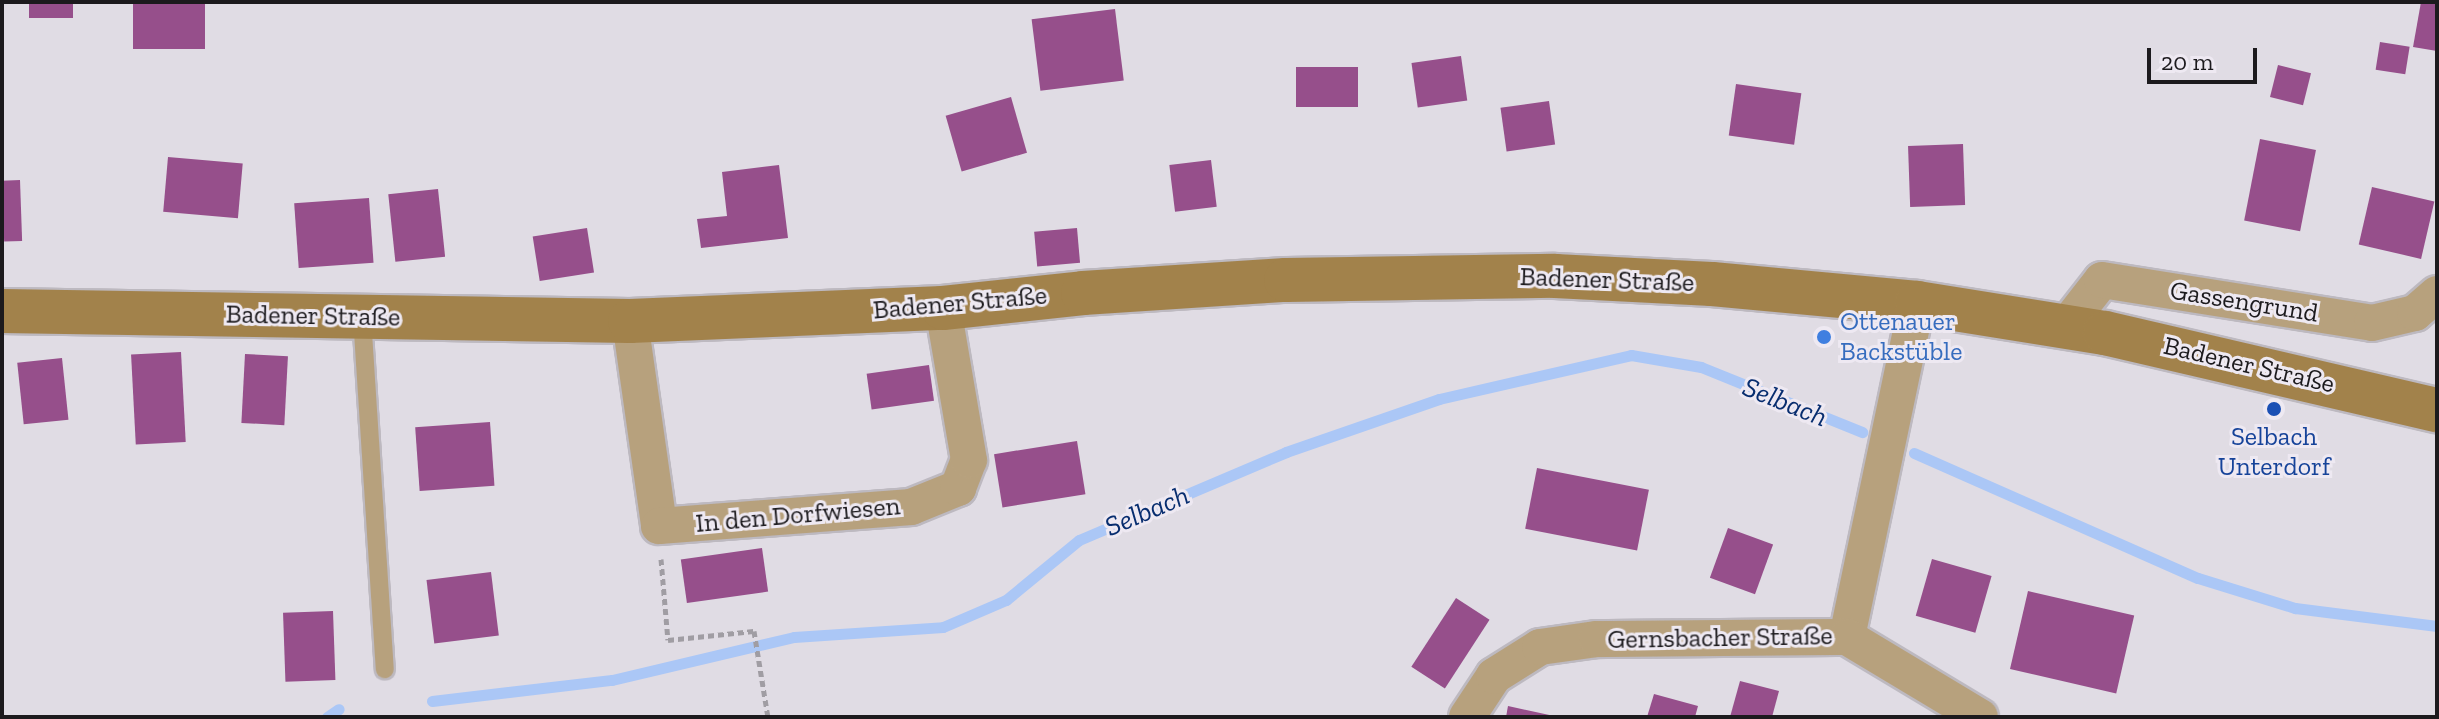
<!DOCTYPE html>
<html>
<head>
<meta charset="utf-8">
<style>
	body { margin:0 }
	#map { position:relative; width:2439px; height:719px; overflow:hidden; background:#e0dce4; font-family:"Zilla Slab",serif }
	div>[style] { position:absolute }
	.stream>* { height:11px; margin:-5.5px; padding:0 5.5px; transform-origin:5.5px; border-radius:5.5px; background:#abc7f6 }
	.building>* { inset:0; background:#964f8b; transform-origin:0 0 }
	.path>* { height:5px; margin-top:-2.5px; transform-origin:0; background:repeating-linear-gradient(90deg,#a09da3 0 6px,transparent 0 10px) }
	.roads { filter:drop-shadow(2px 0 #bdb9c0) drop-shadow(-2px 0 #bdb9c0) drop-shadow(0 2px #bdb9c0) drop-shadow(0 -2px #bdb9c0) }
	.service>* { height:18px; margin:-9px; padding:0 9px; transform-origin:9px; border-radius:9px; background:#b7a17d }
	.minor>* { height:36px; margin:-18px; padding:0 18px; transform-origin:18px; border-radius:18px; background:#b7a17d }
	.secondary>* { height:44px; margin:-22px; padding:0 22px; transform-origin:22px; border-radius:22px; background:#a2824b }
	.dots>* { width:22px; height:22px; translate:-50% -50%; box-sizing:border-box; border:4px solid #eee9f2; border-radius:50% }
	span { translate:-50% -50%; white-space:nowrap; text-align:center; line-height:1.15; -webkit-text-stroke:6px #eee9f2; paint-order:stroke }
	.street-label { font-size:26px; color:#1c1a1d }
	.shop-label { font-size:26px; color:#366cbe }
	.left { translate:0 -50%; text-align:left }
	.transit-label { font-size:26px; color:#164399 }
	.water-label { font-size:28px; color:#072d6f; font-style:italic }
	.frame { position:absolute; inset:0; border:4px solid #1c1a1d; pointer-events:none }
	.scale { position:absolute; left:2147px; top:48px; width:110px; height:36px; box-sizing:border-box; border:4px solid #1c1a1d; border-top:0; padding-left:10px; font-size:24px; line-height:28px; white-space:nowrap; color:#1c1a1d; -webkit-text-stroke:6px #eee9f2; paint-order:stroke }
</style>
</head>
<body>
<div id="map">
	<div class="stream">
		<div style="left:1914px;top:453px;width:310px;rotate:23.8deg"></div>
		<div style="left:2198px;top:578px;width:102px;rotate:17.2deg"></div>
		<div style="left:2295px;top:608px;width:143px;rotate:7.2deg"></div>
		<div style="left:432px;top:701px;width:181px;rotate:-6.7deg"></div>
		<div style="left:612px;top:680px;width:187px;rotate:-13.3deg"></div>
		<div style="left:794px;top:637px;width:149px;rotate:-3.8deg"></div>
		<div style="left:943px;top:627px;width:69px;rotate:-23.2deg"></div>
		<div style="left:1006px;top:600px;width:94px;rotate:-39.4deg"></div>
		<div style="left:1079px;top:540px;width:225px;rotate:-23deg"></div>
		<div style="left:1286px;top:452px;width:162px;rotate:-19.1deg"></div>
		<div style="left:1439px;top:399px;width:197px;rotate:-12.9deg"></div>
		<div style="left:1631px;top:355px;width:71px;rotate:9.7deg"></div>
		<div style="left:1701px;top:367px;width:174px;rotate:22deg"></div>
		<div style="left:327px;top:717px;width:14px;rotate:-34deg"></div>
	</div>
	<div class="building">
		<div style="left:29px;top:2px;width:44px;height:16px"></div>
		<div style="left:133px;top:2px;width:72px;height:47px"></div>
		<div style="clip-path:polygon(2421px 2px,2437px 2px,2437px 51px,2413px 47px)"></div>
		<div style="left:1115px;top:9px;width:72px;height:84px;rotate:83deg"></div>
		<div style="left:2380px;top:42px;width:30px;height:28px;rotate:9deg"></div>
		<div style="left:1461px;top:56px;width:45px;height:50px;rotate:82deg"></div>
		<div style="left:2278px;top:65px;width:34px;height:33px;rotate:14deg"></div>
		<div style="left:1296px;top:67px;width:62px;height:40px"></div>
		<div style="left:1736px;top:84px;width:66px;height:52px;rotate:8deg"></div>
		<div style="left:1011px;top:97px;width:58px;height:68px;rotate:74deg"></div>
		<div style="left:1549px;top:101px;width:44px;height:49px;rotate:82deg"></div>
		<div style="left:2260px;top:139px;width:57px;height:83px;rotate:11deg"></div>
		<div style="left:1963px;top:144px;width:61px;height:55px;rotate:88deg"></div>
		<div style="left:168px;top:157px;width:75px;height:55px;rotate:5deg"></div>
		<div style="left:1211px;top:160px;width:47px;height:42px;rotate:83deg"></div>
		<div style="clip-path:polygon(779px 165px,788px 238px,701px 248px,697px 219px,727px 216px,722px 172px)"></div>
		<div style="left:20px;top:180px;width:61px;height:18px;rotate:88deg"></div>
		<div style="left:2372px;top:187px;width:64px;height:59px;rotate:13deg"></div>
		<div style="left:438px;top:189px;width:68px;height:50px;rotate:84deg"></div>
		<div style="left:369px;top:198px;width:65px;height:75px;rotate:86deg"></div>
		<div style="left:587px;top:228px;width:45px;height:55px;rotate:81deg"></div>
		<div style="left:1077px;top:228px;width:35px;height:43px;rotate:85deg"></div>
		<div style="left:181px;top:352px;width:90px;height:50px;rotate:87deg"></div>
		<div style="left:245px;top:354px;width:43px;height:69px;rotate:3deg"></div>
		<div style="left:62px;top:358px;width:62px;height:45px;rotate:84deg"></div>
		<div style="left:929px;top:365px;width:36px;height:63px;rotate:82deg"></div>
		<div style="left:490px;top:422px;width:64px;height:75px;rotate:86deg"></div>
		<div style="left:1077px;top:441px;width:54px;height:84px;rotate:81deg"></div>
		<div style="left:1537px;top:468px;width:114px;height:62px;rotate:11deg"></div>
		<div style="left:1728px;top:528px;width:48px;height:53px;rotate:20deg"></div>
		<div style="left:762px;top:548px;width:44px;height:82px;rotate:82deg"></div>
		<div style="left:1932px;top:559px;width:62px;height:59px;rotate:16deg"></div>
		<div style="left:491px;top:572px;width:64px;height:65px;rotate:83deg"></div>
		<div style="left:2028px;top:591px;width:109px;height:80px;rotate:13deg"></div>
		<div style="left:1456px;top:598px;width:40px;height:82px;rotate:33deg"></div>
		<div style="left:333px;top:611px;width:69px;height:50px;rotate:88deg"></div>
		<div style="clip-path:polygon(1740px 681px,1779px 691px,1772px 717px,1730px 717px)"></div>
		<div style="clip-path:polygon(1654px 694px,1698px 706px,1695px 717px,1647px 717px)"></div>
		<div style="clip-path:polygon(1508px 706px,1554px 716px,1554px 717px,1506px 717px)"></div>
	</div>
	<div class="path">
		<div style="left:661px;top:559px;width:81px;rotate:85.1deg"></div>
		<div style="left:668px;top:640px;width:86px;rotate:-6deg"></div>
		<div style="left:754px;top:631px;width:87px;rotate:80.8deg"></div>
	</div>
	<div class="roads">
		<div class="service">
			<div style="left:362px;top:317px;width:353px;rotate:86.3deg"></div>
		</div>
		<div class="minor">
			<div style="left:630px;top:321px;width:207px;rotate:81.9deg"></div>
			<div style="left:659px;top:526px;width:253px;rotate:-4.3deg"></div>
			<div style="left:911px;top:507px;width:51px;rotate:-22deg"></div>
			<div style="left:958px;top:488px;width:30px;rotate:-69deg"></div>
			<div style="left:969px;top:460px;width:154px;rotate:-99.7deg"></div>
			<div style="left:2066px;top:326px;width:58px;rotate:-52deg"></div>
			<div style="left:2102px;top:280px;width:273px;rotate:9deg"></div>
			<div style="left:2372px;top:323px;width:44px;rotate:-13.1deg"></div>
			<div style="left:2415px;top:313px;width:29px;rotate:-41deg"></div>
			<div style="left:1847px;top:637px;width:341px;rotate:-78.2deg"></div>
			<div style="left:1467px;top:717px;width:49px;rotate:-56.6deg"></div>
			<div style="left:1494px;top:676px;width:54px;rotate:-32.2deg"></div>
			<div style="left:1540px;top:647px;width:58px;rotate:-8deg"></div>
			<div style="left:1597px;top:639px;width:250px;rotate:-0.5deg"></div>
			<div style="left:1847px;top:637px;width:155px;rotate:31deg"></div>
		</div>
		<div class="secondary">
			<div style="left:2px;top:311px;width:628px;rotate:0.91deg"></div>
			<div style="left:630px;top:321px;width:313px;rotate:-2.4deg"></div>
			<div style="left:943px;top:308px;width:141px;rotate:-6.1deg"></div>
			<div style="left:1083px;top:293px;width:203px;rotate:-3.7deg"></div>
			<div style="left:1286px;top:280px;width:269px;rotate:-0.9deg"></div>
			<div style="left:1555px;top:276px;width:157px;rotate:2.9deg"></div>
			<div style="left:1712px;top:284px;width:206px;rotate:5.3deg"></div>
			<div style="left:1917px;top:303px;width:190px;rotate:9.1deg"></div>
			<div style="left:2105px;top:333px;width:341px;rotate:13.1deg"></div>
		</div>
	</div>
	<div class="dots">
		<div style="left:1824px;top:337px;background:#3f7fe0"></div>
		<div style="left:2274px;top:409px;background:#1a4fb4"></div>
	</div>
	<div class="street-label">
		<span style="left:1607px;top:280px;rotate:2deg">Badener Straße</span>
		<span style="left:2244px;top:302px;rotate:9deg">Gassengrund</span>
		<span style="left:960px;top:303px;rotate:-5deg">Badener Straße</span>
		<span style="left:313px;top:316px;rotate:1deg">Badener Straße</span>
		<span style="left:2249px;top:365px;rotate:13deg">Badener Straße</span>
		<span style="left:798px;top:515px;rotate:-5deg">In den Dorfwiesen</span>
		<span style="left:1720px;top:638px;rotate:-1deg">Gernsbacher Straße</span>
	</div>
	<div class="shop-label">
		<span class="left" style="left:1840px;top:337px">Ottenauer<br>Backstüble</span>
	</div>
	<div class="transit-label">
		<span style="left:2274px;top:452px">Selbach<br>Unterdorf</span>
	</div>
	<div class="water-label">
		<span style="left:1785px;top:402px;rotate:22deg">Selbach</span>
		<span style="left:1147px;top:511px;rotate:-23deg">Selbach</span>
	</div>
	<div class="frame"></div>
	<div class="scale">20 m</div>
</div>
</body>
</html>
